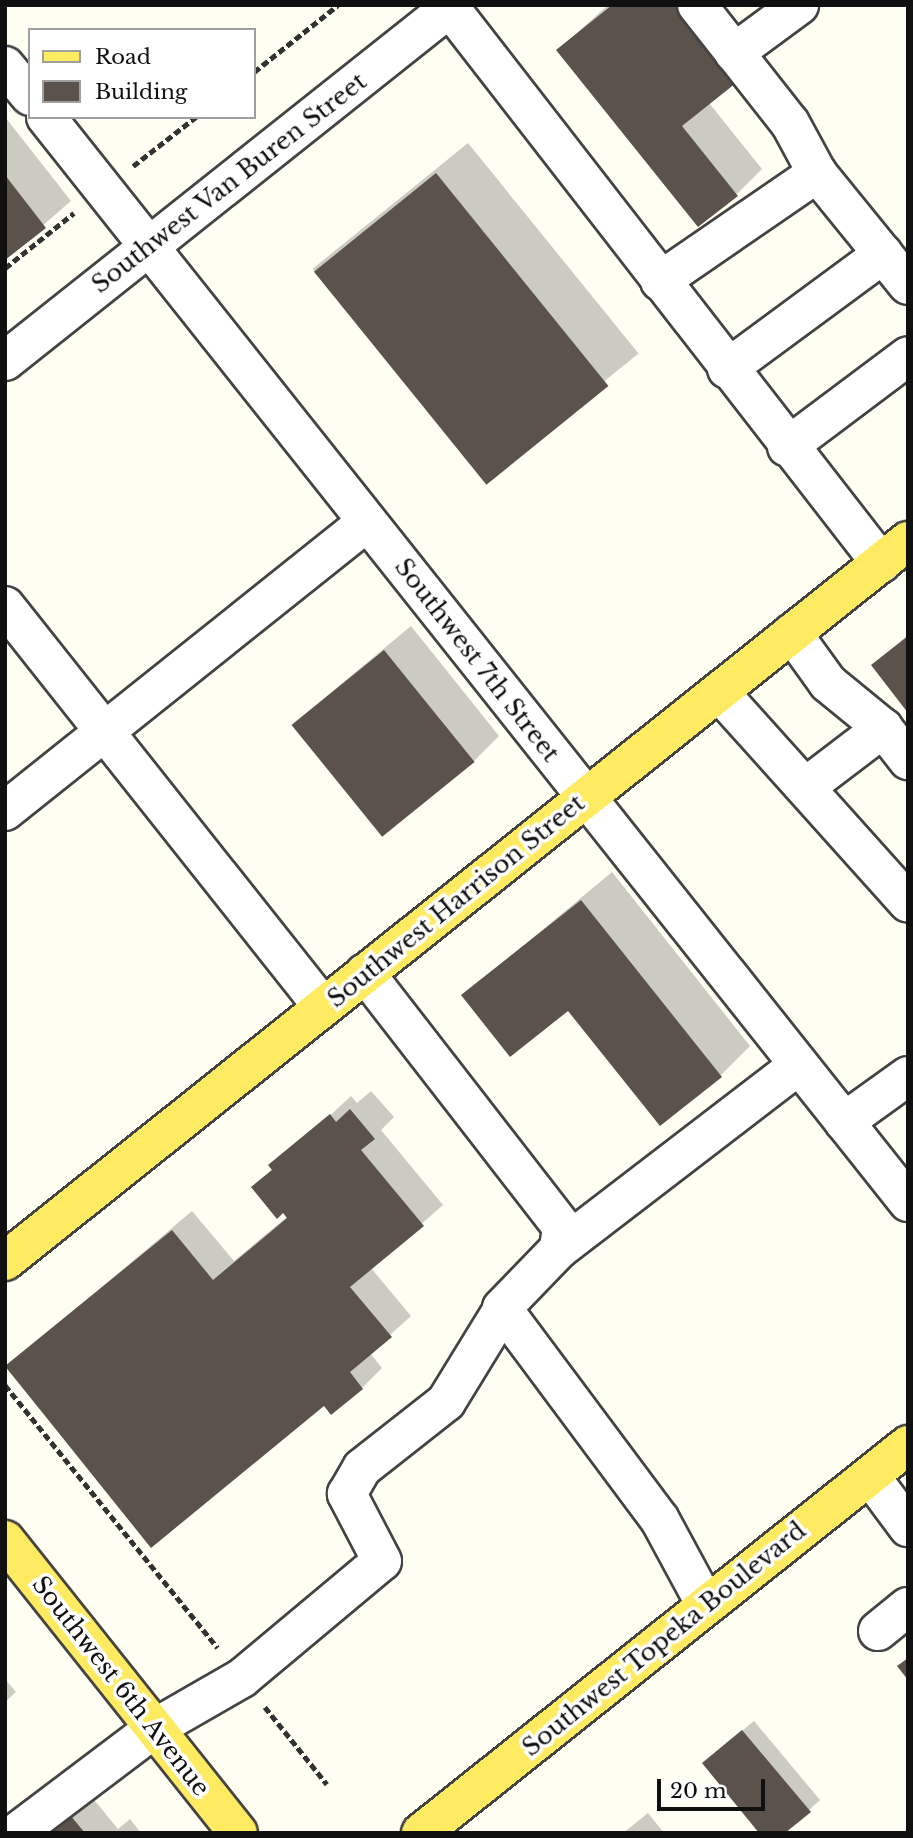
<!DOCTYPE html>
<html>
<head>
<meta charset="utf-8">
<style>
	body { margin:0 }
	#map { position:relative; width:913px; height:1838px; overflow:hidden; background:#fffef2; font-family:"Libre Baskerville",serif }
	div>[style] { position:absolute }
	.shadow>* { inset:0; background:#0003; transform-origin:0 0 }
	.building>* { inset:0; background:#5a524b; transform-origin:0 0 }
	.path>* { height:4.5px; margin-top:-2.25px; transform-origin:0; background:repeating-linear-gradient(90deg,#323232 0 7px,transparent 0 10.5px) }
	.roads { filter:drop-shadow(2px 0 #434343) drop-shadow(-2px 0 #434343) drop-shadow(0 2px #434343) drop-shadow(0 -2px #434343) }
	.minor>* { height:38px; margin:-19px; padding:0 19px; transform-origin:19px; border-radius:19px; background:#fff }
	.major>* { height:38px; margin:-19px; padding:0 19px; transform-origin:19px; border-radius:19px; background:#ffeb62 }
	span { translate:-50% -50%; white-space:nowrap; text-align:center; line-height:1.15; -webkit-text-stroke:7px #fff; paint-order:stroke }
	.street-label { font-size:24px; color:#101010 }
	.frame { position:absolute; inset:0; border:7px solid #101010; pointer-events:none }
	.legend { position:absolute; left:28px; top:28px; width:228px; height:91px; box-sizing:border-box; background:#fff; border:2px solid #9f9f9f; margin:0; padding:9px 12px; list-style:none; font-size:21px; color:#101010 }
	.legend li { display:flex; align-items:center; gap:14px; height:35px }
	.legend b { width:35px; border:2px solid #9f9f9f }
	.scale { position:absolute; left:657px; top:1779px; width:108px; height:32px; box-sizing:border-box; border:4px solid #101010; border-top:0; padding-left:9px; font-size:21px; line-height:24px; white-space:nowrap; color:#101010; -webkit-text-stroke:5px #fff; paint-order:stroke }
</style>
</head>
<body>
<div id="map">
	<div class="shadow">
		<div style="clip-path:polygon(608px 5px,720px 5px,709px 103px,762px 169px,737px 194px,558px 50px)"></div>
		<div style="clip-path:polygon(5px 117px,71px 201px,5px 258px)"></div>
		<div style="left:468px;top:143px;width:271px;height:200px;rotate:51deg"></div>
		<div style="clip-path:polygon(411px 626px,499px 736px,473px 762px,293px 724px)"></div>
		<div style="clip-path:polygon(908px 635px,908px 710px,873px 665px)"></div>
		<div style="clip-path:polygon(612px 872px,750px 1046px,720px 1076px,569px 1008px,464px 995px)"></div>
		<div style="clip-path:polygon(371px 1091px,394px 1117px,381px 1130px,443px 1205px,371px 1268px,411px 1316px,370px 1353px,382px 1368px,362px 1388px,331px 1413px,324px 1404px,152px 1545px,6px 1368px,192px 1211px,234px 1261px,288px 1216px,253px 1187px,351px 1096px,357px 1103px)"></div>
		<div style="clip-path:polygon(5px 1679px,16px 1692px,5px 1702px)"></div>
		<div style="clip-path:polygon(754px 1721px,820px 1800px,809px 1810px,715px 1753px)"></div>
		<div style="clip-path:polygon(91px 1796px,118px 1829px,130px 1819px,141px 1833px,46px 1833px)"></div>
		<div style="clip-path:polygon(648px 1813px,664px 1833px,623px 1833px)"></div>
	</div>
	<div class="building">
		<div style="clip-path:polygon(612px 5px,674px 5px,736px 83px,682px 126px,738px 196px,698px 227px,556px 50px)"></div>
		<div style="left:436px;top:173px;width:274px;height:157px;rotate:51deg"></div>
		<div style="clip-path:polygon(5px 175px,46px 228px,5px 260px)"></div>
		<div style="clip-path:polygon(908px 636px,908px 713px,871px 665px)"></div>
		<div style="left:384px;top:650px;width:144px;height:119px;rotate:51deg"></div>
		<div style="clip-path:polygon(581px 900px,722px 1077px,660px 1126px,568px 1011px,510px 1057px,461px 995px)"></div>
		<div style="clip-path:polygon(350px 1109px,375px 1139px,361px 1150px,424px 1226px,350px 1287px,392px 1337px,350px 1372px,363px 1389px,331px 1415px,324px 1406px,151px 1548px,5px 1366px,172px 1230px,213px 1280px,287px 1218px,283px 1213px,277px 1219px,251px 1187px,272px 1170px,268px 1165px,330px 1114px,336px 1122px)"></div>
		<div style="clip-path:polygon(908px 1658px,908px 1680px,897px 1666px)"></div>
		<div style="clip-path:polygon(742px 1730px,811px 1812px,785px 1833px,759px 1833px,702px 1763px)"></div>
		<div style="clip-path:polygon(70px 1815px,85px 1833px,48px 1833px)"></div>
	</div>
	<div class="path">
		<div style="left:254px;top:72px;width:107px;rotate:-38.6deg"></div>
		<div style="left:133px;top:166px;width:80px;rotate:-37.9deg"></div>
		<div style="left:5px;top:268px;width:88px;rotate:-38.6deg"></div>
		<div style="left:5px;top:1385px;width:338px;rotate:51deg"></div>
		<div style="left:265px;top:1707px;width:99px;rotate:51.2deg"></div>
	</div>
	<div class="roads">
		<div class="minor">
			<div style="left:697px;top:5px;width:150px;rotate:51.8deg"></div>
			<div style="left:790px;top:123px;width:57px;rotate:61.6deg"></div>
			<div style="left:817px;top:173px;width:144px;rotate:50.9deg"></div>
			<div style="left:450px;top:8px;width:703px;rotate:52.17deg"></div>
			<div style="left:734px;top:53px;width:81px;rotate:-36.4deg"></div>
			<div style="left:5px;top:66px;width:39px;rotate:50deg"></div>
			<div style="left:46px;top:117px;width:1386px;rotate:51.53deg"></div>
			<div style="left:660px;top:281px;width:191px;rotate:-34.5deg"></div>
			<div style="left:5px;top:361px;width:572px;rotate:-38.47deg"></div>
			<div style="left:727px;top:369px;width:194px;rotate:-36.4deg"></div>
			<div style="left:787px;top:447px;width:151px;rotate:-36.9deg"></div>
			<div style="left:5px;top:606px;width:512px;rotate:51.58deg"></div>
			<div style="left:792px;top:633px;width:62px;rotate:54.2deg"></div>
			<div style="left:828px;top:683px;width:71px;rotate:39.3deg"></div>
			<div style="left:883px;top:728px;width:41px;rotate:52deg"></div>
			<div style="left:719px;top:692px;width:283px;rotate:48.1deg"></div>
			<div style="left:807px;top:786px;width:96px;rotate:-37.3deg"></div>
			<div style="left:5px;top:811px;width:463px;rotate:-38.6deg"></div>
			<div style="left:365px;top:973px;width:321px;rotate:52.2deg"></div>
			<div style="left:562px;top:1227px;width:22px;rotate:98deg"></div>
			<div style="left:559px;top:1249px;width:82px;rotate:134deg"></div>
			<div style="left:502px;top:1308px;width:264px;rotate:53.3deg"></div>
			<div style="left:660px;top:1520px;width:97px;rotate:61.6deg"></div>
			<div style="left:844px;top:1122px;width:79px;rotate:-35.7deg"></div>
			<div style="left:559px;top:1249px;width:302px;rotate:-37.5deg"></div>
			<div style="left:870px;top:1476px;width:64px;rotate:53.3deg"></div>
			<div style="left:878px;top:1631px;width:38px;rotate:-39deg"></div>
			<div style="left:16px;top:1833px;width:174px;rotate:-37.1deg"></div>
			<div style="left:155px;top:1728px;width:100px;rotate:-29.9deg"></div>
			<div style="left:242px;top:1678px;width:182px;rotate:-39.9deg"></div>
			<div style="left:382px;top:1561px;width:76px;rotate:-117.6deg"></div>
			<div style="left:347px;top:1494px;width:30px;rotate:-60deg"></div>
			<div style="left:362px;top:1468px;width:107px;rotate:-38.2deg"></div>
			<div style="left:446px;top:1402px;width:109px;rotate:-58.5deg"></div>
		</div>
		<div class="major">
			<div style="left:5px;top:1261px;width:1155px;rotate:-38.57deg"></div>
			<div style="left:5px;top:1540px;width:374px;rotate:51.5deg"></div>
			<div style="left:421px;top:1833px;width:623px;rotate:-38.54deg"></div>
		</div>
	</div>
	<div class="street-label">
		<span style="left:229px;top:183px;rotate:-38deg">Southwest Van Buren Street</span>
		<span style="left:477px;top:660px;rotate:52deg">Southwest 7th Street</span>
		<span style="left:456px;top:901px;rotate:-39deg">Southwest Harrison Street</span>
		<span style="left:664px;top:1639px;rotate:-39deg">Southwest Topeka Boulevard</span>
		<span style="left:121px;top:1686px;rotate:52deg">Southwest 6th Avenue</span>
	</div>
	<div class="frame"></div>
	<ul class="legend">
	<li><b style="height:9px;background:#ffeb62"></b>Road</li>
	<li><b style="height:19px;background:#5a524b"></b>Building</li>
	</ul>
	<div class="scale">20 m</div>
</div>
</body>
</html>
